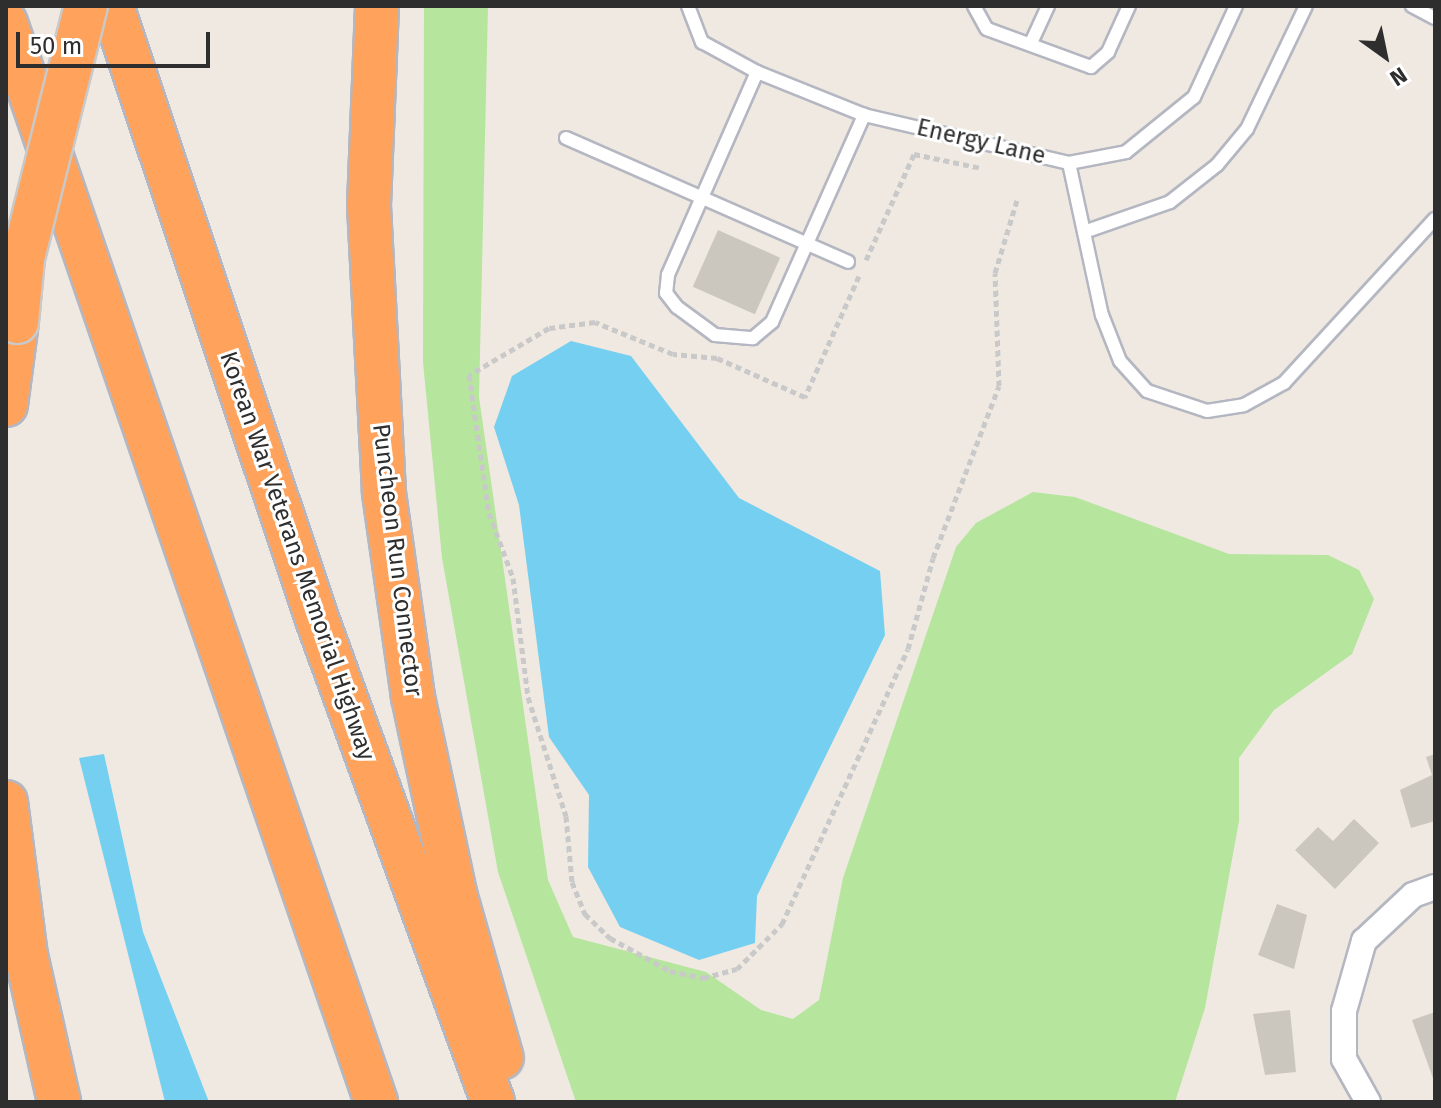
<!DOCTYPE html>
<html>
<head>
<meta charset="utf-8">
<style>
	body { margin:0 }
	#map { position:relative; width:1441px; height:1108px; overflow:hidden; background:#efe9e1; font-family:"Fira Sans",sans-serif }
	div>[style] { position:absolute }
	.green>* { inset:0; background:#b6e59e }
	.water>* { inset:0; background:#75cff0 }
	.building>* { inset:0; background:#cbc7bf; transform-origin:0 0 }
	.path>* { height:5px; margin-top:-2.5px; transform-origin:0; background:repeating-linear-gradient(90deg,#c9c9c9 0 6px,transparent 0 10px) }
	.roads { filter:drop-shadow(2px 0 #b4b7c1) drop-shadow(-2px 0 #b4b7c1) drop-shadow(0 2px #b4b7c1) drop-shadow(0 -2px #b4b7c1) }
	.service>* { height:12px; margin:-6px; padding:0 6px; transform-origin:6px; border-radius:6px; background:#fff }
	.minor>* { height:24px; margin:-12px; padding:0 12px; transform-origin:12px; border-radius:12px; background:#fff }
	.motorway>* { height:42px; margin:-21px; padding:0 21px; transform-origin:21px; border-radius:21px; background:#ffa35c }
	.bridges { filter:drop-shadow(2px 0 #c9c9c9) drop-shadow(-2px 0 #c9c9c9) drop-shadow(0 2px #c9c9c9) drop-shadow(0 -2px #c9c9c9) }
	.motorway-bridge>* { height:42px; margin:-21px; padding:0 21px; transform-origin:21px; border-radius:21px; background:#ffa35c }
	span { translate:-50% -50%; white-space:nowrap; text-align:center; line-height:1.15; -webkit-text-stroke:6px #fff; paint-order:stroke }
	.street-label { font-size:24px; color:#2e2e2e }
	.frame { position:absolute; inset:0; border:8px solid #2e2e2e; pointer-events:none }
	.north { position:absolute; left:1345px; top:16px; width:80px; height:80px; -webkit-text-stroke:6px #fff; paint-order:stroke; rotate:147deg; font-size:22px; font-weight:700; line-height:32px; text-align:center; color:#2e2e2e }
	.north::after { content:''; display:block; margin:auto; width:28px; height:36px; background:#2e2e2e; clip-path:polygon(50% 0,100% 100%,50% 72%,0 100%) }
	.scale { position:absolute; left:16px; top:32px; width:194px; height:36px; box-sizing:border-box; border:4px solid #2e2e2e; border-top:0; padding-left:10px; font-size:24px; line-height:28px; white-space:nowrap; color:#2e2e2e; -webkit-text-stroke:6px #fff; paint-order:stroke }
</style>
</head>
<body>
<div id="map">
	<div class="green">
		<div style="clip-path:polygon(424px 6px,488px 6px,479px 397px,548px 880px,573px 937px,706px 972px,761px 1010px,793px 1019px,819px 1000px,843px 878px,956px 547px,976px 523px,1033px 492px,1075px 497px,1229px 554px,1328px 555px,1359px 570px,1374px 599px,1352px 654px,1274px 710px,1239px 758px,1239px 821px,1205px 1008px,1175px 1102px,576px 1102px,498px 872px,442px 558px,423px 362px)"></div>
	</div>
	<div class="water">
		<div style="clip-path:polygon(571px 341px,631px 356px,739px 498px,880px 571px,885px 635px,757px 896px,755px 943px,699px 960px,620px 927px,588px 867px,589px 795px,549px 737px,519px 505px,494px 427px,512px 376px)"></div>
		<div style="clip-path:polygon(104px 754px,143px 932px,209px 1102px,165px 1102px,79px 758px)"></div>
	</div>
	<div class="building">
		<div style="left:718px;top:230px;width:68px;height:62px;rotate:24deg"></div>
		<div style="clip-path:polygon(1435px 754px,1435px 821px,1411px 828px,1400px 790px,1432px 775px,1426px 757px)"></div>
		<div style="clip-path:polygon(1354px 819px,1379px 843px,1335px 889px,1295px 850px,1318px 827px,1333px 841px)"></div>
		<div style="clip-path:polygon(1277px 904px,1307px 915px,1294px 969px,1258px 955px)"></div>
		<div style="clip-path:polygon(1290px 1010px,1296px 1072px,1265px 1075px,1253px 1014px)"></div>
		<div style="clip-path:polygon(1435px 1012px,1435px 1084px,1412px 1020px)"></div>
	</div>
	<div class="path">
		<div style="left:866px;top:260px;width:116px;rotate:-65.6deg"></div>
		<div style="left:914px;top:154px;width:68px;rotate:11.8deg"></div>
		<div style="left:859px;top:276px;width:133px;rotate:114.1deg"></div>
		<div style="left:805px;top:397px;width:96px;rotate:-156.1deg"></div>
		<div style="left:717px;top:358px;width:44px;rotate:-174.8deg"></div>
		<div style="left:673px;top:354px;width:84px;rotate:-157.7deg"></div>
		<div style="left:595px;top:322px;width:46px;rotate:172.6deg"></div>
		<div style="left:549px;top:328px;width:93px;rotate:149.6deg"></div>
		<div style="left:469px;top:375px;width:139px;rotate:81.8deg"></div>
		<div style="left:489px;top:513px;width:69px;rotate:69.7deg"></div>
		<div style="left:513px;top:578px;width:120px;rotate:82.8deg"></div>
		<div style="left:528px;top:697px;width:125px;rotate:72.3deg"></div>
		<div style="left:566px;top:816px;width:66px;rotate:84.8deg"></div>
		<div style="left:572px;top:882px;width:35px;rotate:68deg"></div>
		<div style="left:585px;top:914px;width:35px;rotate:44deg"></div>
		<div style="left:610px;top:938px;width:68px;rotate:28.8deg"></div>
		<div style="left:670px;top:971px;width:34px;rotate:12deg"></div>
		<div style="left:703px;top:978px;width:35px;rotate:-15deg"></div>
		<div style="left:737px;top:969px;width:64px;rotate:-45deg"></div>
		<div style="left:782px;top:924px;width:302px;rotate:-65.4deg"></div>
		<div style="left:908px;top:649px;width:94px;rotate:-74.6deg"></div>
		<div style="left:933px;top:558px;width:184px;rotate:-69deg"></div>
		<div style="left:999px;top:386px;width:113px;rotate:-92deg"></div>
		<div style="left:995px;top:273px;width:76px;rotate:-73.2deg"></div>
	</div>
	<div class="roads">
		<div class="service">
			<div style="left:688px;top:6px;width:39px;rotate:69deg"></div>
			<div style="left:702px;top:42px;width:63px;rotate:28.6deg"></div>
			<div style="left:757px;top:72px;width:115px;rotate:21.9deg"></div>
			<div style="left:864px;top:115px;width:211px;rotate:13.2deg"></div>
			<div style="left:1069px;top:163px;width:58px;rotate:-10.9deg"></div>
			<div style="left:1126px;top:152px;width:87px;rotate:-39deg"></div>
			<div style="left:1194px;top:97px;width:100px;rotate:-65.2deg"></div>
			<div style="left:974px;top:6px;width:26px;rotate:61deg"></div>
			<div style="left:987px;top:29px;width:111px;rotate:20.1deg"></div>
			<div style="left:1091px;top:67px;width:23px;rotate:-41deg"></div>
			<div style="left:1108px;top:52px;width:51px;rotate:-65.5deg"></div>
			<div style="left:1412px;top:6px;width:26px;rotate:28deg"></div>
			<div style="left:1031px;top:43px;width:41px;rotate:-65.3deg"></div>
			<div style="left:757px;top:72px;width:222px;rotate:113.7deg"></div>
			<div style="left:668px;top:275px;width:18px;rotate:96deg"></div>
			<div style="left:666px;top:293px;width:18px;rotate:52deg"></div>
			<div style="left:677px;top:307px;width:47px;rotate:36.4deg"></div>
			<div style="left:715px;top:335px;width:38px;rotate:5deg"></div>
			<div style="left:753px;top:338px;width:25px;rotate:-40deg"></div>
			<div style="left:772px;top:322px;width:227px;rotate:-66deg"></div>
			<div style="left:566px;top:138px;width:308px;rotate:23.7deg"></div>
			<div style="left:1069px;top:163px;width:156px;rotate:77.8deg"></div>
			<div style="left:1102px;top:315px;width:49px;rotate:68.6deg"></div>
			<div style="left:1120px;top:361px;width:40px;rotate:48deg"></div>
			<div style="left:1147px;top:391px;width:63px;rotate:18.4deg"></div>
			<div style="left:1207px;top:411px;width:37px;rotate:-9deg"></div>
			<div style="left:1244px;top:405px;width:46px;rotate:-28.8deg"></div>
			<div style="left:1284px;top:383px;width:223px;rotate:-47.4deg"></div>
			<div style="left:1084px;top:232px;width:91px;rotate:-19.2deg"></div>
			<div style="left:1170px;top:202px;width:60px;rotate:-38.2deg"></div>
			<div style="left:1217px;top:165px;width:47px;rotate:-50.2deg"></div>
			<div style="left:1247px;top:129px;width:136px;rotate:-64.4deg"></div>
		</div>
		<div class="minor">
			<div style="left:1368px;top:1102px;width:49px;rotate:-119.2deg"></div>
			<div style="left:1344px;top:1059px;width:48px;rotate:-90deg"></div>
			<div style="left:1344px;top:1011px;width:73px;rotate:-74.1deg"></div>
			<div style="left:1364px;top:941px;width:67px;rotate:-43.2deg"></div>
			<div style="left:1413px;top:895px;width:23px;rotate:-20deg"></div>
		</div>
		<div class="motorway">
			<div style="left:112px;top:6px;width:646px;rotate:71.51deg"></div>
			<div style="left:317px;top:619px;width:514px;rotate:69.98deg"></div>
			<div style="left:377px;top:6px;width:200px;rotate:92.3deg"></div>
			<div style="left:369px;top:206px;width:287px;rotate:87deg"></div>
			<div style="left:384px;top:493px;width:206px;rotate:81.9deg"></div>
			<div style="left:413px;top:697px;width:205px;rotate:77.9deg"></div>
			<div style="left:456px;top:897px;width:167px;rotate:74.1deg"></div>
			<div style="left:6px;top:23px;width:1141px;rotate:71.07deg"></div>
			<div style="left:6px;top:405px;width:84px;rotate:-82.5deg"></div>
			<div style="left:6px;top:802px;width:154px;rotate:82.6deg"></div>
			<div style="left:26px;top:955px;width:151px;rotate:77.3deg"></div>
		</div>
	</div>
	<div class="bridges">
		<div class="motorway-bridge">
			<div style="left:17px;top:322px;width:64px;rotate:-84.6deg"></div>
			<div style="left:23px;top:258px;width:260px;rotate:-76deg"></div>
		</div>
	</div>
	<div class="street-label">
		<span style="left:981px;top:142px;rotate:13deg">Energy Lane</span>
		<span style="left:297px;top:556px;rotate:71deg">Korean War Veterans Memorial Highway</span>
		<span style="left:397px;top:560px;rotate:83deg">Puncheon Run Connector</span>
	</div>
	<div class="frame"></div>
	<div class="north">N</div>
	<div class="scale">50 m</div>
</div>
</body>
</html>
